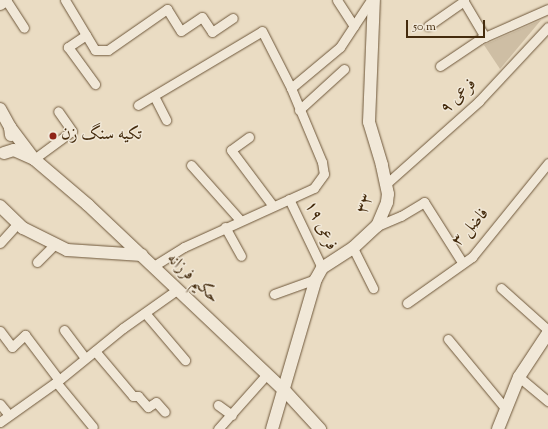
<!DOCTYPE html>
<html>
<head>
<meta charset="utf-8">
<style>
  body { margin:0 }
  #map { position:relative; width:548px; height:429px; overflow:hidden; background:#eadcc3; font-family:"Sorts Mill Goudy",Amiri,serif }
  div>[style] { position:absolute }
  .green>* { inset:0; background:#cebea4 }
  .roads { filter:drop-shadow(0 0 1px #6e573a) drop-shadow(0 0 1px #6e573a) }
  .street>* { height:9px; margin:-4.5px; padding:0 4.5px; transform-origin:4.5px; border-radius:4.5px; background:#f1e8d8 }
  .secondary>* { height:12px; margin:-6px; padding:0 6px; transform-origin:6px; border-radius:6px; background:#f1e8d8 }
  .dots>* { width:11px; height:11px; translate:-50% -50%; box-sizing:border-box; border:2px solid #f1e8d8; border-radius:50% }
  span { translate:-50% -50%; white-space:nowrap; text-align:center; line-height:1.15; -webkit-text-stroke:3px #f1e8d8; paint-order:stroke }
  .street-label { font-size:17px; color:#442b0d }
  .poi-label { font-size:17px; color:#442b0d }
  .left { translate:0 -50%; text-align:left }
  .scale { position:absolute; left:406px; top:20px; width:79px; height:18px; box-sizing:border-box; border:2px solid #442b0d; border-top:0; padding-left:5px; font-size:12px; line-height:14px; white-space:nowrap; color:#442b0d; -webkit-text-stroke:3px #f1e8d8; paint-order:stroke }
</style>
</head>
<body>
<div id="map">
  <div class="green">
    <i style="clip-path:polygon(541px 20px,500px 69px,484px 45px)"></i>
  </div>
  <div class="roads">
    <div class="street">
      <i style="left:6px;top:0;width:33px;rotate:57deg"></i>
      <i style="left:65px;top:0;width:58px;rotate:59deg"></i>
      <i style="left:95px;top:50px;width:13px"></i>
      <i style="left:108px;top:50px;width:72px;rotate:-34.8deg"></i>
      <i style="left:167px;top:9px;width:26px;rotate:58deg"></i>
      <i style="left:181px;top:31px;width:25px;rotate:-34deg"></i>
      <i style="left:202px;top:17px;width:18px;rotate:56deg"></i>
      <i style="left:212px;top:32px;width:25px;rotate:-34deg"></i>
      <i style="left:337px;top:0;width:31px;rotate:57deg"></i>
      <i style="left:463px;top:0;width:43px;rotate:59.3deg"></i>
      <i style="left:428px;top:26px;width:44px;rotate:-34.8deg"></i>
      <i style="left:86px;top:35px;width:22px;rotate:146deg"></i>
      <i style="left:68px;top:47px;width:46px;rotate:53.9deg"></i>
      <i style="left:440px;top:66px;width:48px;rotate:-34deg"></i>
      <i style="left:480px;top:39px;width:74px;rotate:-23.8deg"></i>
      <i style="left:291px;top:88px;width:64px;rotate:-39.9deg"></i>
      <i style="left:340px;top:47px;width:56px;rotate:-56.6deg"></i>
      <i style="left:154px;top:96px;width:27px;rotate:63deg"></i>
      <i style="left:138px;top:105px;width:144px;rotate:-30.8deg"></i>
      <i style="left:262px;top:31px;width:64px;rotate:63deg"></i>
      <i style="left:291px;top:88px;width:80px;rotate:67.3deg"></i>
      <i style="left:322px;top:162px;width:12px;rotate:81deg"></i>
      <i style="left:324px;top:174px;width:17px;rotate:126deg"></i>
      <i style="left:314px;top:188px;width:143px;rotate:155.6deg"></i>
      <i style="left:184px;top:247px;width:36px;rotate:148deg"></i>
      <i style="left:299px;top:110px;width:61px;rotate:-42.3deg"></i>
      <i style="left:249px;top:137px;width:22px;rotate:144deg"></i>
      <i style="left:231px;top:150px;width:70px;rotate:53.1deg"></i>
      <i style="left:34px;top:159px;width:47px;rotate:-36.4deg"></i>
      <i style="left:72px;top:131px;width:24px;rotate:-125deg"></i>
      <i style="left:191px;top:165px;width:74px;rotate:48.3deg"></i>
      <i style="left:386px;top:184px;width:125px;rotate:-41.7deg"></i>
      <i style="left:479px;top:101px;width:101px;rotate:-47deg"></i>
      <i style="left:289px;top:199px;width:76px;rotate:64.4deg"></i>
      <i style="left:377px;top:226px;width:26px;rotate:-23deg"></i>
      <i style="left:401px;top:216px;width:27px;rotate:-31deg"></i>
      <i style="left:424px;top:202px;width:71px;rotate:57.7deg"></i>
      <i style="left:225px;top:227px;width:33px;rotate:61deg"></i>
      <i style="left:0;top:243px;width:27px;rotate:-48deg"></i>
      <i style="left:353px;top:248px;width:45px;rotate:63.4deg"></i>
      <i style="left:37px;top:262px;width:25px;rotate:-45deg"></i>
      <i style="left:501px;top:288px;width:63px;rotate:41.8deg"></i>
      <i style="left:274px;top:294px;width:45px;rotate:-19.7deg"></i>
      <i style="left:407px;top:303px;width:80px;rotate:-35.3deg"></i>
      <i style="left:472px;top:257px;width:121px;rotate:-51deg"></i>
      <i style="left:145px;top:313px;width:62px;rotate:49.6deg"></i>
      <i style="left:64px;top:330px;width:35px;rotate:53deg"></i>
      <i style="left:0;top:331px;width:20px;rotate:53deg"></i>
      <i style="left:12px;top:347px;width:18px;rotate:-43deg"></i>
      <i style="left:25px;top:335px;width:56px;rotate:52.9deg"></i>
      <i style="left:448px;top:339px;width:91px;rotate:50.4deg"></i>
      <i style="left:95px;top:351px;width:59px;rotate:49.8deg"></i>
      <i style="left:133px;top:396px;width:5px"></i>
      <i style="left:138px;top:396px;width:15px;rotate:48deg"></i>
      <i style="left:148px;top:407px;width:9px;rotate:-32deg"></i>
      <i style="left:156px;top:402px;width:13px;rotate:48deg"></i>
      <i style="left:519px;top:377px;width:38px;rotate:40deg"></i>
      <i style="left:56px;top:382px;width:58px;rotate:50.6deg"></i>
      <i style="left:0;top:404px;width:13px;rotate:51deg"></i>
      <i style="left:218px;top:405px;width:17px;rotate:36deg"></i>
      <i style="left:0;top:422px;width:72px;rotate:-35.4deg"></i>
      <i style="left:59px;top:380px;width:82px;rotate:-39.1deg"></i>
      <i style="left:123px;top:328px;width:67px;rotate:-35.3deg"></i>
      <i style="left:218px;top:429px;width:74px;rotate:-48.3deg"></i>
    </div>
    <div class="secondary">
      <i style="left:0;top:4px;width:7px;rotate:-34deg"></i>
      <i style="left:0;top:109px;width:21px;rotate:61deg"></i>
      <i style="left:10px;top:127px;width:8px;rotate:83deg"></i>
      <i style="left:4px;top:153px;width:10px;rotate:-17deg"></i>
      <i style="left:14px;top:150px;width:22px;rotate:24deg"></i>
      <i style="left:34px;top:159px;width:40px;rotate:-127deg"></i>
      <i style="left:34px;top:159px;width:71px;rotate:40.4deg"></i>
      <i style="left:88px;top:205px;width:271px;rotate:43.4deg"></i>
      <i style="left:285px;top:391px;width:52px;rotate:47.4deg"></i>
      <i style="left:0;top:206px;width:32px;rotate:44deg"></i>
      <i style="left:23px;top:228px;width:49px;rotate:26.6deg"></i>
      <i style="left:67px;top:250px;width:75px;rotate:3.8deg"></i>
      <i style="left:272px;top:429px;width:156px;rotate:-73.7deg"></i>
      <i style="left:316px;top:279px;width:13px;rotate:-61deg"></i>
      <i style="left:322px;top:268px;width:37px;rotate:-33deg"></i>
      <i style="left:353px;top:248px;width:33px;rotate:-43deg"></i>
      <i style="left:377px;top:226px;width:26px;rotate:-67deg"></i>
      <i style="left:387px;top:202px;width:8px;rotate:-83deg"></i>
      <i style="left:388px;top:194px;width:30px;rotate:-102deg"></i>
      <i style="left:382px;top:165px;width:45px;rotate:-106.8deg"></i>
      <i style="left:369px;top:122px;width:122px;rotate:-87.7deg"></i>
      <i style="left:498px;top:429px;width:56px;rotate:-68deg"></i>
      <i style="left:519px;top:377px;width:53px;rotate:-56.6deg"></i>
    </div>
  </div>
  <div class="dots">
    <i style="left:53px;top:136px;background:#8f2418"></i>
  </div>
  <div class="street-label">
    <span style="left:459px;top:97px;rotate:-44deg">فرعی ۹</span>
    <span style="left:366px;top:204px;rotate:-69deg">۳۳</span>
    <span style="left:320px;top:226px;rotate:64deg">فرعی ۱۹</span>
    <span style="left:471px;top:228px;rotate:-47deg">فاضل ۳</span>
    <span style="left:192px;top:279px;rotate:43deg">حکیم فرزانه</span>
  </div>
  <div class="poi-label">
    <span class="left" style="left:61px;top:136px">تکیه سنگ زن</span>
  </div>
  <div class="scale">50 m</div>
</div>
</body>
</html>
